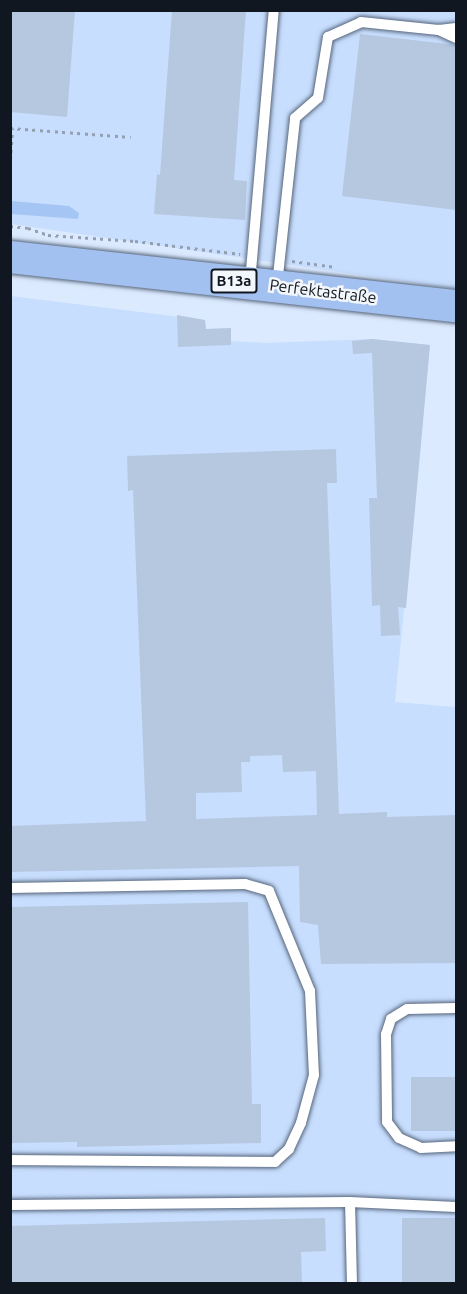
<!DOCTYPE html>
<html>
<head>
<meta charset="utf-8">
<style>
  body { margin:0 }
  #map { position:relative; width:467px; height:1294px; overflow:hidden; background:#dceaff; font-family:Ubuntu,sans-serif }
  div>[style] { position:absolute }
  .built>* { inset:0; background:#c8defe }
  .green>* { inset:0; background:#a5c5f4 }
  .building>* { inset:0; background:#b6c7e0; transform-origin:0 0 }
  .path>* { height:3px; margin-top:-1.5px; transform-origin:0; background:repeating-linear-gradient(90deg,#949fb0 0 3px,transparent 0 7.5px) }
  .roads { filter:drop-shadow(0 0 2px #56657b) drop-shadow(0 0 2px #56657b) }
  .service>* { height:10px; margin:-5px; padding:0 5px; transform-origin:5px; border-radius:5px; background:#fff }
  .primary>* { height:32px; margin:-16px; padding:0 16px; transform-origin:16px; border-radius:16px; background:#a2c1f0 }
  span { translate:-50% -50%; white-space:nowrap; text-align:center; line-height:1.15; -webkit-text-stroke:5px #f3f7fc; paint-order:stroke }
  .shield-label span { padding:2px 4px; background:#f3f7fc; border:2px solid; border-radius:4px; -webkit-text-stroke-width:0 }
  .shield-label { font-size:15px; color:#111720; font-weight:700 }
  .street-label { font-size:16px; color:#111720 }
  .frame { position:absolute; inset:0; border:12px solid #111720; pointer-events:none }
</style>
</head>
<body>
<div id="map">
  <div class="built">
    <i style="clip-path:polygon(11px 11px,456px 11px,456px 289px,11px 224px)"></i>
    <i style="clip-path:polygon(11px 296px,205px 320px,206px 329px,231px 328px,231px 341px,265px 343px,372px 339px,430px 345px,395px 702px,456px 707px,456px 1283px,11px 1284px)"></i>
  </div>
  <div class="green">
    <i style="clip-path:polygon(11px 201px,69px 206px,79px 213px,78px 219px,11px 214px)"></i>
  </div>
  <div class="building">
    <i style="clip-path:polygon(10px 10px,75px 10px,67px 117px,10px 112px)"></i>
    <i style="clip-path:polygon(172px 10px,246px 10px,234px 180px,247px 181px,245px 220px,154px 214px,157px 174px,160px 175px)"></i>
    <i style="clip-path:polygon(360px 34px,456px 45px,456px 210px,342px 196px)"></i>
    <i style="clip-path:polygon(177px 315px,205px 320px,206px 329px,231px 328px,231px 345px,178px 347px)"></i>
    <i style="clip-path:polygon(372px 339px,430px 345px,406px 608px,398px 607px,400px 635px,381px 636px,380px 605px,372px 606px,369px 498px,377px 498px,372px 353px,353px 354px,352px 341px)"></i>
    <i style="clip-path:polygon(evenodd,336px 449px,337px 483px,327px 483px,339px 814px,387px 812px,387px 817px,456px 815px,456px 963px,321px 964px,318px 925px,300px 922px,299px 866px,10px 872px,10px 826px,146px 821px,133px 490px,128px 491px,127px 456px,336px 449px,282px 755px,283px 772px,316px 771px,317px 815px,196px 819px,196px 793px,242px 792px,241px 762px,250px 762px,250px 756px,282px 755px)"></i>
    <i style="clip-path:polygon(248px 902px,252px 1104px,261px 1104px,261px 1143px,77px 1147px,77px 1142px,10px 1143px,10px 907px)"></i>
    <i style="left:456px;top:1077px;width:54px;height:45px;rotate:90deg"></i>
    <i style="clip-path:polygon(325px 1218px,326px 1251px,301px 1252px,302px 1284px,10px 1284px,10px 1226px)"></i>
    <i style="left:456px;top:1218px;width:66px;height:54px;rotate:90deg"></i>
  </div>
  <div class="path">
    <i style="left:10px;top:128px;width:121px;rotate:4.3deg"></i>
    <i style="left:10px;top:167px;width:39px;rotate:-86deg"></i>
    <i style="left:10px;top:226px;width:18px;rotate:6deg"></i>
    <i style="left:28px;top:228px;width:21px;rotate:19deg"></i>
    <i style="left:48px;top:235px;width:87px;rotate:3.9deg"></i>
    <i style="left:135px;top:241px;width:106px;rotate:7.1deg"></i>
    <i style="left:292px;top:261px;width:44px;rotate:7.8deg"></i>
  </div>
  <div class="roads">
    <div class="service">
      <i style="left:439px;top:30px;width:19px;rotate:25deg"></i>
      <i style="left:250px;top:282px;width:273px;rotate:-85deg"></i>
      <i style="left:277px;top:285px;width:168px;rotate:-83.8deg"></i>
      <i style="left:295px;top:118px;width:30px;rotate:-41deg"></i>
      <i style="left:318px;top:98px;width:62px;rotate:-80.7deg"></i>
      <i style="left:328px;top:37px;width:36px;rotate:-24deg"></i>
      <i style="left:361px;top:22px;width:78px;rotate:5.9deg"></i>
      <i style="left:439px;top:30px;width:17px;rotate:-7deg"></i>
      <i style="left:10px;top:888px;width:235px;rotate:-1deg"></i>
      <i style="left:245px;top:884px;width:25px;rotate:16deg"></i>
      <i style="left:269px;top:891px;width:108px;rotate:67.7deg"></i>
      <i style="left:310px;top:991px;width:84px;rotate:87.3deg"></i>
      <i style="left:314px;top:1075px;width:50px;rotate:105.2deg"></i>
      <i style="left:301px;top:1123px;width:29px;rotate:115deg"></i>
      <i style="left:289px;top:1149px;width:19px;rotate:137deg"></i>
      <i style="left:275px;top:1162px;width:265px;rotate:-179.6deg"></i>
      <i style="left:456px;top:1008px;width:49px;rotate:178.8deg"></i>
      <i style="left:407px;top:1009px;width:19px;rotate:148deg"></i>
      <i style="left:391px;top:1019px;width:16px;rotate:108deg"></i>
      <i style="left:386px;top:1034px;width:88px;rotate:89.3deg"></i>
      <i style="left:387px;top:1122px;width:20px;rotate:53deg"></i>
      <i style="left:399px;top:1138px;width:24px;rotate:24deg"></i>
      <i style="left:421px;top:1148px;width:35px;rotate:-3deg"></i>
      <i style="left:350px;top:1202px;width:82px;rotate:88.6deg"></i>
      <i style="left:10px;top:1205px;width:340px;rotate:-0.5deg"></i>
      <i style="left:350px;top:1202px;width:106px;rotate:2.7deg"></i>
    </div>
    <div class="primary">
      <i style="left:10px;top:257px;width:449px;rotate:6.3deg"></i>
    </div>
  </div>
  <div class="shield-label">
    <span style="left:234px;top:281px">B13a</span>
  </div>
  <div class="street-label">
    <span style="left:323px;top:291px;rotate:7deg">Perfektastraße</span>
  </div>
  <div class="frame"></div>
</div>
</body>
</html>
